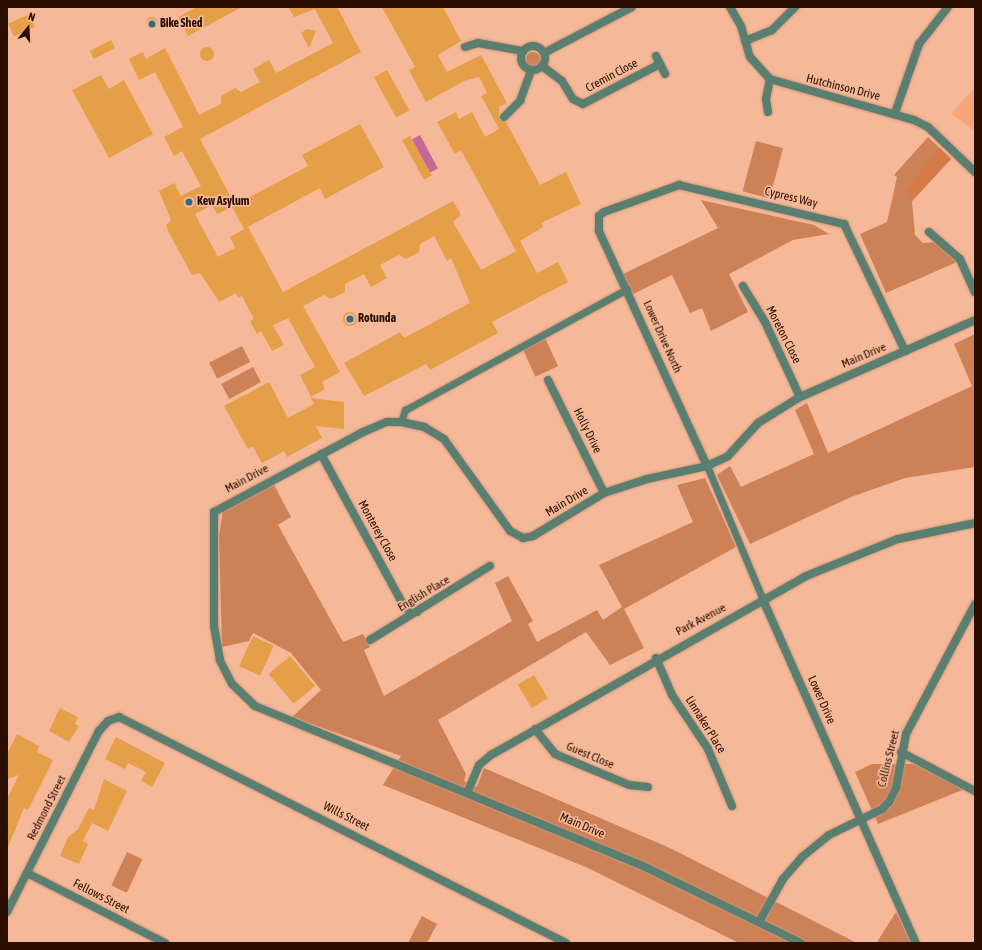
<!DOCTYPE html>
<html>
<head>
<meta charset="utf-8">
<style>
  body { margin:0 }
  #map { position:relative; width:982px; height:950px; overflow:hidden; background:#f5b898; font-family:"Asap Condensed",sans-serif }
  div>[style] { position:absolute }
  .built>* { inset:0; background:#f8a679 }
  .green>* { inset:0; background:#cd8157; transform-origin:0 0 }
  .round { border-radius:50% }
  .forest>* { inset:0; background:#d67b47 }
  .water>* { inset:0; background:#c56899; transform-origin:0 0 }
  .building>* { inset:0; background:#e59f48; transform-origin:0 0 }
  .roads { filter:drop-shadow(0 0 1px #cc967a) drop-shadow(0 0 1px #cc967a) }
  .pedestrian>* { height:7px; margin:-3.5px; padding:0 3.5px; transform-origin:3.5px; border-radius:3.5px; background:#5a7f71 }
  .minor>* { height:8px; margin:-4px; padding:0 4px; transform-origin:4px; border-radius:4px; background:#5a7f71 }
  .minor>.ring { margin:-4px; padding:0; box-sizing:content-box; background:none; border:8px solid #5a7f71; border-radius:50% }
  .dots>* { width:11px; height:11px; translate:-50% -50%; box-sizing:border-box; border:2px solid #f5b898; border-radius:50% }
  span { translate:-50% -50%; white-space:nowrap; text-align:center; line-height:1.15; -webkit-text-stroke:3.5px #f5b898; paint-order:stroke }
  .poi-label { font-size:12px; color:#2a0f01; font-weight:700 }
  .left { translate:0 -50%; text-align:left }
  .street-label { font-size:12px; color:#2a0f01 }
  .frame { position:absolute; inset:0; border:8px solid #2a0f01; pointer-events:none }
  .north { position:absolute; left:8px; top:8px; width:40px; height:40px; -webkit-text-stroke:3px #f5b898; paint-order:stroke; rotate:18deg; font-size:11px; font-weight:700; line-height:16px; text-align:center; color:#2a0f01 }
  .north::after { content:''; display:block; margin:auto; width:14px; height:18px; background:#2a0f01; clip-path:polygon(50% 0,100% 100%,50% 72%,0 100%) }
</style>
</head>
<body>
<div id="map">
  <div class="built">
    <i style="clip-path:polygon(975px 87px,975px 131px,951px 114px)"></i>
  </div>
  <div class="green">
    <i class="round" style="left:526px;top:52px;width:14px;height:14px"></i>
    <i style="clip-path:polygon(928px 137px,951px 159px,912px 201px,915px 235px,923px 243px,936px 242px,957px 262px,886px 293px,860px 234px,887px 222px,897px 177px,894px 175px)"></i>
    <i style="left:756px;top:141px;width:28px;height:52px;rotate:15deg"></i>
    <i style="clip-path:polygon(701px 200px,814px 225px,829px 234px,793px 240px,729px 274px,748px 312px,711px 331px,702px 308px,690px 313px,672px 275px,629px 296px,619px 276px,718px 228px)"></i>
    <i style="clip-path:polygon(975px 334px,975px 467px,905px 478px,851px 497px,750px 544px,717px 475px,730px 466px,741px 487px,814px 454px,795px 410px,807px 403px,828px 453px,972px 386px,954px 344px)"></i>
    <i style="left:545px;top:338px;width:31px;height:25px;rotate:65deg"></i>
    <i style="left:242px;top:346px;width:18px;height:37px;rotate:63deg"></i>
    <i style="left:253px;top:367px;width:17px;height:36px;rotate:62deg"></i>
    <i style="clip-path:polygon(705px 478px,736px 547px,624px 609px,644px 648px,610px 665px,586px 632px,438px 720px,466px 774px,464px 781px,477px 787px,484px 768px,672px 849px,857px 943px,739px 943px,588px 868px,383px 785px,401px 756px,292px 717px,321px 690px,291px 653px,253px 633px,249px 641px,222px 647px,219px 536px,223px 510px,273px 483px,291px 517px,278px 525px,343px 642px,363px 634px,370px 647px,364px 650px,384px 696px,512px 621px,495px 583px,508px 576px,533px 621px,528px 624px,537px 642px,597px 610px,603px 620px,622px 607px,599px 565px,693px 522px,677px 485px)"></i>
    <i style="clip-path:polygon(872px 764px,914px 764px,965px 789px,878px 824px,855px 772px)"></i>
    <i style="left:127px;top:852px;width:17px;height:37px;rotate:25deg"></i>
    <i style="clip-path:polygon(896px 912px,911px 943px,873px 943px,877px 942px)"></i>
    <i style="clip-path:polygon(422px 916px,437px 924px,427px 943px,408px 943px)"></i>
  </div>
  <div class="forest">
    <i style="clip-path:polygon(940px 148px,951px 159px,912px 201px,905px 191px)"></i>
  </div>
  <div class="water">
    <i style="left:420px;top:135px;width:38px;height:9px;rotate:62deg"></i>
  </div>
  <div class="building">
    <i style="clip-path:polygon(197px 7px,242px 7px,188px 36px,178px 17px)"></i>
    <i style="clip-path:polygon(288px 7px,337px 7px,361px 52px,200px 139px,235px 205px,308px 166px,302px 155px,360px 124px,384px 167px,325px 199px,320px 188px,244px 229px,232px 207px,217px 214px,212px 205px,195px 214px,218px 257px,235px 248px,230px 237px,248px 227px,283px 292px,453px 201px,461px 215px,453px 222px,481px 270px,516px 251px,461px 150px,455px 154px,437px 122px,456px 112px,459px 119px,472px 112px,485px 137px,499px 129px,481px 96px,487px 93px,479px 77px,464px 81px,426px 102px,409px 70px,415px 67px,382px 7px,443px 7px,461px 41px,438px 55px,447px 72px,481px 55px,507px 103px,499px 107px,499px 119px,506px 122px,540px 185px,566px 172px,581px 204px,541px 223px,543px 227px,520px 241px,537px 273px,558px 262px,568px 282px,492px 322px,498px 333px,430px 370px,426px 364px,364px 396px,344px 363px,400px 332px,404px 338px,470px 303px,451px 258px,447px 261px,434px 236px,420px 244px,419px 252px,406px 259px,399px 255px,380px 265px,387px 278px,371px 287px,364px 274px,345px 284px,345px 292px,331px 299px,324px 295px,303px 306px,340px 372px,322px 382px,325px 389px,311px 397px,300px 375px,315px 367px,288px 318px,273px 325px,284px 345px,272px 351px,261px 331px,257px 334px,250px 321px,254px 319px,242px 296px,238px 298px,236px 293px,219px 302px,200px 273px,192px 275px,169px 233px,166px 225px,171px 220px,159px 191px,174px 183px,181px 196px,201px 186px,182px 151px,174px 156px,164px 137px,183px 127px,155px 72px,139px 80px,129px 59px,143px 52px,146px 59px,165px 48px,199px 115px,221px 104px,221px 96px,235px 88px,241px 92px,260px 82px,253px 69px,269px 60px,276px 73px,333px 43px,315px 9px,294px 17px)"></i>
    <i style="left:29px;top:14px;width:14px;height:23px;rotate:65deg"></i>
    <i class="round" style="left:146px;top:17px;width:12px;height:12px"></i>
    <i style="clip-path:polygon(307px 29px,316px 31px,309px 48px,301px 33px)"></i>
    <i style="left:111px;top:40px;width:9px;height:24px;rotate:63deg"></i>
    <i class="round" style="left:200px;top:47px;width:14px;height:14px"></i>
    <i style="left:387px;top:70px;width:46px;height:15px;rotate:61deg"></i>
    <i style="clip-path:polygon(101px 75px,109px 89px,124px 80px,153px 134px,109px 158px,72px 90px)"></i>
    <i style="left:410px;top:136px;width:45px;height:9px;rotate:61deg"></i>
    <i class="round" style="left:343px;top:312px;width:14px;height:14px"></i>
    <i style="clip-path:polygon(269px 382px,288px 418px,314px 404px,311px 398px,344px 402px,344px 429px,316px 426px,322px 438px,287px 457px,284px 451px,262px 463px,253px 446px,248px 449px,224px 406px)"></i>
    <i style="left:253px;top:636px;width:23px;height:33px;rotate:25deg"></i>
    <i style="left:290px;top:656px;width:39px;height:28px;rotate:50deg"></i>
    <i style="left:534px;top:675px;width:27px;height:19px;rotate:59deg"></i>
    <i style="clip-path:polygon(60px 708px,78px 717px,75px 724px,79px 726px,69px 742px,49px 731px)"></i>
    <i style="clip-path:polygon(17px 734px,39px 746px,37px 752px,53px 760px,28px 810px,24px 808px,7px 849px,7px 799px,19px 775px,7px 779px,7px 754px)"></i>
    <i style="clip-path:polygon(116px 737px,165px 763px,152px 787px,141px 781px,146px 772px,128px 763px,125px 769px,105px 759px)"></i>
    <i style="clip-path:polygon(104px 779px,127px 791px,108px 831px,92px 823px,83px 841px,88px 844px,79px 864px,60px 856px,68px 837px,78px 829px,89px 808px,94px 810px)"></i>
  </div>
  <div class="roads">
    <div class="pedestrian">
      <i style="left:401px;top:422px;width:13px;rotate:-72deg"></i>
      <i style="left:405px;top:410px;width:253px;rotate:-28.6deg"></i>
      <i style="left:707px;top:466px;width:145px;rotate:67.3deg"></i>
    </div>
    <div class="minor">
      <i style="left:730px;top:7px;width:22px;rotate:60deg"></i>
      <i style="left:741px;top:26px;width:32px;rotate:74deg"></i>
      <i style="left:750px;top:57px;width:30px;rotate:48deg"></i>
      <i style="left:770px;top:79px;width:150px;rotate:15.9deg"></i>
      <i style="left:914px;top:120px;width:16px;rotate:27deg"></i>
      <i style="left:928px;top:127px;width:65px;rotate:43.8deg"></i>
      <i style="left:745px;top:41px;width:29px;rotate:-22deg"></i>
      <i style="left:772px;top:30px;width:33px;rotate:-45deg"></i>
      <i class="ring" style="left:521px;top:46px;width:16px;height:16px"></i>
      <i style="left:465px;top:47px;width:14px;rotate:-17deg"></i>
      <i style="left:478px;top:43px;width:46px;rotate:10.1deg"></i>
      <i style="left:544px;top:53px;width:99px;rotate:-27.6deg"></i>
      <i style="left:656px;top:56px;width:20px;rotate:63deg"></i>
      <i style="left:542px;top:66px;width:25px;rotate:37deg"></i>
      <i style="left:562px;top:81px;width:21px;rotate:59deg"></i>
      <i style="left:573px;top:99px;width:11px;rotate:27deg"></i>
      <i style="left:583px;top:104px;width:87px;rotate:-27.5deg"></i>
      <i style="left:768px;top:112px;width:13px;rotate:-99deg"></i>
      <i style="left:766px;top:99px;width:20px;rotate:-79deg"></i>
      <i style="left:895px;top:113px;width:73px;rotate:-70.8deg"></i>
      <i style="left:919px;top:44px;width:47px;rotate:-51.9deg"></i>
      <i style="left:504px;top:117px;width:23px;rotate:-45deg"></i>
      <i style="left:520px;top:101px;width:33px;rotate:-70deg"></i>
      <i style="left:929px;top:232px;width:41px;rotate:41.1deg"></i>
      <i style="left:960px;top:259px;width:36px;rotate:66deg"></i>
      <i style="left:743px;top:286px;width:42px;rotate:58.6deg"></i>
      <i style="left:765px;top:322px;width:83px;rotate:65deg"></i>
      <i style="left:548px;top:380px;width:126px;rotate:63.6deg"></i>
      <i style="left:321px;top:454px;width:175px;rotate:61.4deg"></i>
      <i style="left:405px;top:608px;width:13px;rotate:18deg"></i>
      <i style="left:707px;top:466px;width:259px;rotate:-114.7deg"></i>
      <i style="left:599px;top:231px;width:15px;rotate:-90deg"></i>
      <i style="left:599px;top:216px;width:6px;rotate:-39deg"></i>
      <i style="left:604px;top:212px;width:80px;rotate:-19.8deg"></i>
      <i style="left:679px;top:185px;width:170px;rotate:13.3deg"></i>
      <i style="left:844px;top:224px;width:141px;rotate:64.3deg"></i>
      <i style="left:763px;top:600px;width:376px;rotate:66deg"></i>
      <i style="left:370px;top:640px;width:141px;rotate:-31.7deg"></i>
      <i style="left:656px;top:658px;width:40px;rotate:66.6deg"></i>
      <i style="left:672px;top:695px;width:65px;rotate:56.3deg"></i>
      <i style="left:708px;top:749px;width:62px;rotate:67.2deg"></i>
      <i style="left:535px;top:729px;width:32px;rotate:51deg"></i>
      <i style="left:555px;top:754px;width:80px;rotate:22.7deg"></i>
      <i style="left:629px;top:785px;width:19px;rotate:6deg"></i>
      <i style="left:901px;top:752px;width:84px;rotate:27.8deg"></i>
      <i style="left:468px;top:791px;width:28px;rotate:-67deg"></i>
      <i style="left:479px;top:765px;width:16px;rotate:-40deg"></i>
      <i style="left:491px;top:755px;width:362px;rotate:-29.6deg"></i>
      <i style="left:806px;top:576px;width:99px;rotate:-21.9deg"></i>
      <i style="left:898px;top:539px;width:79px;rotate:-11.7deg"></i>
      <i style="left:27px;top:873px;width:155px;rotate:26.9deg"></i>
      <i style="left:7px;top:912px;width:203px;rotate:-63.1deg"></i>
      <i style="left:99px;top:731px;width:13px;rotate:-48deg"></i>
      <i style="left:108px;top:721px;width:12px;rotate:-20deg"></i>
      <i style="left:119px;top:717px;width:501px;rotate:26.82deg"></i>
      <i style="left:759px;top:922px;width:49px;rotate:-60.8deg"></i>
      <i style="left:783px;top:879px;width:29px;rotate:-49deg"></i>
      <i style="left:802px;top:857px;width:35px;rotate:-39deg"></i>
      <i style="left:829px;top:835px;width:59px;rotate:-26.1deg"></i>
      <i style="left:882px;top:809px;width:10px;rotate:-45deg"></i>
      <i style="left:889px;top:802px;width:16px;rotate:-63deg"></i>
      <i style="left:896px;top:788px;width:55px;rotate:-79.5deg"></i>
      <i style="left:906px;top:734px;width:147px;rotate:-62deg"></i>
      <i style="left:801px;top:943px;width:176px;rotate:-154deg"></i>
      <i style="left:643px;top:866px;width:420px;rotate:-157.6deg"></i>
      <i style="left:255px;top:706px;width:32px;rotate:-136deg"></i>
      <i style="left:232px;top:684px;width:27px;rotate:-117deg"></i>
      <i style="left:220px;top:660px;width:35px;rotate:-100deg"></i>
      <i style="left:214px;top:626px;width:114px;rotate:-90deg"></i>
      <i style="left:214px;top:512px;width:169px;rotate:-28.2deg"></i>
      <i style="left:363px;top:432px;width:26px;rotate:-23deg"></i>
      <i style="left:387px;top:422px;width:14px"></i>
      <i style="left:401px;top:422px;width:24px;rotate:12deg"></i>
      <i style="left:424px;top:427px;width:23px;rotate:31deg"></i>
      <i style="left:444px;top:439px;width:113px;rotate:54.3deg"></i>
      <i style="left:510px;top:531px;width:15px;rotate:28deg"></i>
      <i style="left:523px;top:538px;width:10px;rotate:-11deg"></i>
      <i style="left:533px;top:536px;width:83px;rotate:-31.2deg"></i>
      <i style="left:604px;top:493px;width:45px;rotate:-18deg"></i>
      <i style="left:647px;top:479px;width:61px;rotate:-12.2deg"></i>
      <i style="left:707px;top:466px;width:23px;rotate:-25deg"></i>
      <i style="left:728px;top:456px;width:45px;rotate:-47.7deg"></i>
      <i style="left:758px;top:423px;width:49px;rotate:-31.8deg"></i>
      <i style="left:800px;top:397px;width:191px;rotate:-23.7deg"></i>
    </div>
  </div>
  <div class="dots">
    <i style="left:152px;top:24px;background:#316b84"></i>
    <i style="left:189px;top:202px;background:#316b84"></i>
    <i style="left:350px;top:319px;background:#316b84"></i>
  </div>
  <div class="poi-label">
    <span class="left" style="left:160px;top:24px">Bike Shed</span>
    <span class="left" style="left:197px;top:202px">Kew Asylum</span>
    <span class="left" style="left:358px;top:319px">Rotunda</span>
  </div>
  <div class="street-label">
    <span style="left:612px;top:76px;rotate:-28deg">Cremin Close</span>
    <span style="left:843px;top:88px;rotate:14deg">Hutchinson Drive</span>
    <span style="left:791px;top:198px;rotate:14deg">Cypress Way</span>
    <span style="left:783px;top:335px;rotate:63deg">Moreton Close</span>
    <span style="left:662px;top:337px;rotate:66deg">Lower Drive North</span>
    <span style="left:864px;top:356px;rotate:-23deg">Main Drive</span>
    <span style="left:587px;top:431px;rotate:64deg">Holly Drive</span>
    <span style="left:247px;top:479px;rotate:-28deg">Main Drive</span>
    <span style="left:567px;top:502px;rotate:-31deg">Main Drive</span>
    <span style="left:377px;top:531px;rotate:61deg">Monterey Close</span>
    <span style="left:424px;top:594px;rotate:-31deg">English Place</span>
    <span style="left:701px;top:620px;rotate:-28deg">Park Avenue</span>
    <span style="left:821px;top:700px;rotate:66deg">Lower Drive</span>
    <span style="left:705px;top:725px;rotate:58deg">Linnaker Place</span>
    <span style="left:590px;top:756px;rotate:23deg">Guest Close</span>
    <span style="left:889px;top:759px;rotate:-76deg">Collins Street</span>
    <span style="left:47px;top:808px;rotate:-63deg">Redmond Street</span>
    <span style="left:346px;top:817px;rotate:27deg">Wills Street</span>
    <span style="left:582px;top:826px;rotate:23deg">Main Drive</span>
    <span style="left:101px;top:897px;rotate:27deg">Fellows Street</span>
  </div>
  <div class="frame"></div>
  <div class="north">N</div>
</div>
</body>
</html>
